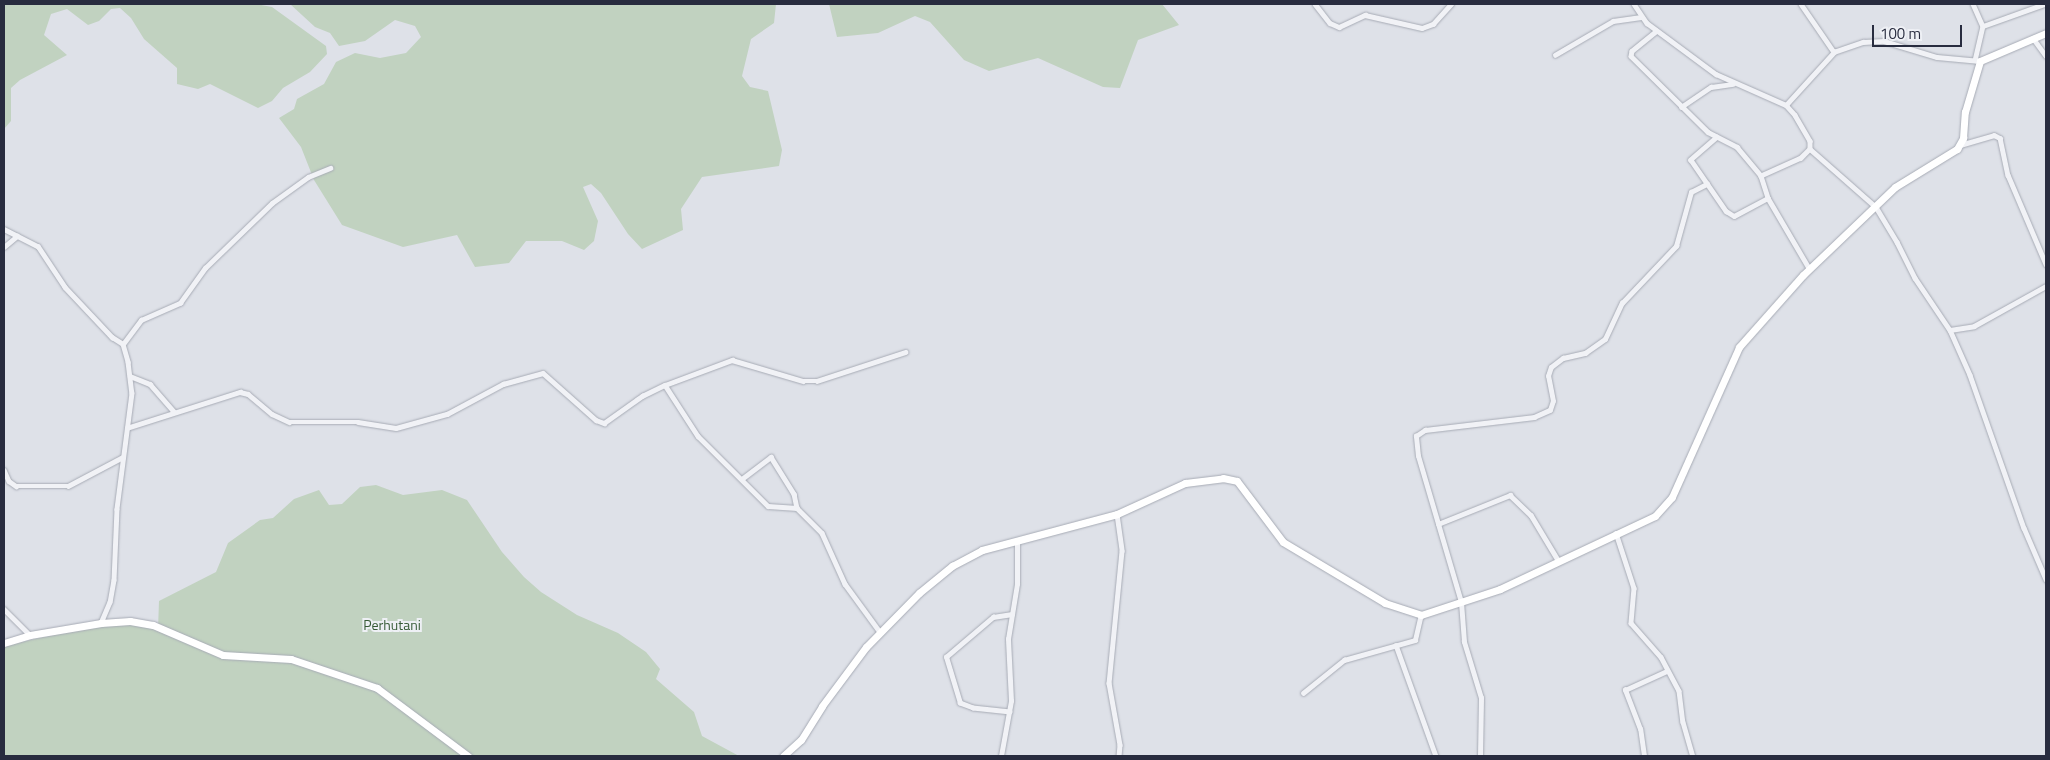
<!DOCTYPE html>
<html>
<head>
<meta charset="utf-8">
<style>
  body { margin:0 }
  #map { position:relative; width:2050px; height:760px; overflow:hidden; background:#dee1e8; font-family:"Titillium Web",sans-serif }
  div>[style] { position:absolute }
  .green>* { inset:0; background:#c1d2c0 }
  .roads { filter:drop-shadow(0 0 1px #a7abb5) drop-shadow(0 0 1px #a7abb5) }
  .street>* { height:4.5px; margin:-2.25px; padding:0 2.25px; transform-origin:2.25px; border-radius:2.25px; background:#f1f2f6 }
  .secondary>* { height:7px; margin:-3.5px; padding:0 3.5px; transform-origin:3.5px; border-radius:3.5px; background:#fff }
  span { translate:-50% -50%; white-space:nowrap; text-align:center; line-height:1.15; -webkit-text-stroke:4px #eef0f5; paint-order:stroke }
  .park-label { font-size:14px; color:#365a35 }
  .frame { position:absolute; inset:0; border:5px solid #282c3f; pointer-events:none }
  .scale { position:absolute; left:1872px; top:25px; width:90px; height:22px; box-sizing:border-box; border:2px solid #282c3f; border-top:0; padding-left:6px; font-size:15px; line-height:18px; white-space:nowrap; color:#282c3f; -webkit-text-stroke:4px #eef0f5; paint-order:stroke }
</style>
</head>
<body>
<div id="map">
  <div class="green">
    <i style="clip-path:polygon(4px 4px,256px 4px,272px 7px,326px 46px,327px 54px,310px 72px,283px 88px,272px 101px,258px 108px,210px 84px,198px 89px,177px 84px,177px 68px,144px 39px,131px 18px,120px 8px,111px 9px,99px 21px,88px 25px,67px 9px,51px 14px,44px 35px,67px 55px,20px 80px,11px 88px,11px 121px,4px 129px)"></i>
    <i style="clip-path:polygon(290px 4px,776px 4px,774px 23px,751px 39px,742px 76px,750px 87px,768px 91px,782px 150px,779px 166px,702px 177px,681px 209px,683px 230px,642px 249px,628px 234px,601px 193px,591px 184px,583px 187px,598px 221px,594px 241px,584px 250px,562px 241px,526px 241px,509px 263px,475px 267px,457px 235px,403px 247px,342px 225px,314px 180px,301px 147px,279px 118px,294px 109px,297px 99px,324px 84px,336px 62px,355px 53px,380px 58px,406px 53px,421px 37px,415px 26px,395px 20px,365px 41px,339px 46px,330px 33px,315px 27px)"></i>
    <i style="clip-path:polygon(829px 4px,1162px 4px,1179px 25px,1138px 40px,1120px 88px,1103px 87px,1038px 58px,989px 71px,964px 60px,930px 22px,915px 16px,878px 33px,837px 37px)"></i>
    <i style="clip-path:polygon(376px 485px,403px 495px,442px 490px,467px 500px,502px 552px,524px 577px,541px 592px,577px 615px,618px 633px,646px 652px,660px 669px,656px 679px,694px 712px,702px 736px,739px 756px,4px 756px,4px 646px,70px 631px,129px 623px,158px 629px,159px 601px,216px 572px,228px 543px,260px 520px,273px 518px,294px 499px,319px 490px,329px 505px,342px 504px,360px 487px)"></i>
  </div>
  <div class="roads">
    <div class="street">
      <i style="left:1315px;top:4px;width:24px;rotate:52deg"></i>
      <i style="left:1330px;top:23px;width:10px;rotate:24deg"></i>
      <i style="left:1339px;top:27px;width:29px;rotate:-25deg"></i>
      <i style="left:1365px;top:15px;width:58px;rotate:12.8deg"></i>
      <i style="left:1422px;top:28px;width:12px;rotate:-20deg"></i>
      <i style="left:1433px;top:24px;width:27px;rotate:-48deg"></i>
      <i style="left:1634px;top:4px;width:23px;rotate:56deg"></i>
      <i style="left:1647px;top:23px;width:86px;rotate:36.5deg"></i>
      <i style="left:1716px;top:74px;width:77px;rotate:23.9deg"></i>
      <i style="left:1786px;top:105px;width:13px;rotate:48deg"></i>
      <i style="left:1795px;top:115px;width:30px;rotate:60deg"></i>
      <i style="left:1810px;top:141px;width:8px;rotate:90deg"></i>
      <i style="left:1810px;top:149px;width:13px;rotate:135deg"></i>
      <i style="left:1801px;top:158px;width:44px;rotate:155.8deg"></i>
      <i style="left:1761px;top:176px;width:23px;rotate:72deg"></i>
      <i style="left:1768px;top:198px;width:81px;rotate:59.6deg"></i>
      <i style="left:1801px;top:4px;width:58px;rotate:55.5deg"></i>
      <i style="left:1973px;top:4px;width:24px;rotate:66deg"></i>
      <i style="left:1983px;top:26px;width:35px;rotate:103deg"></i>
      <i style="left:1983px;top:26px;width:65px;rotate:-19.8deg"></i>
      <i style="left:1657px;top:31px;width:32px;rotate:141deg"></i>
      <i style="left:1632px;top:51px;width:5px;rotate:101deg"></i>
      <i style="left:1631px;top:56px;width:108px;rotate:44.6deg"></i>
      <i style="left:1708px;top:132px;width:33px;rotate:27deg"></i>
      <i style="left:1737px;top:147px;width:38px;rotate:50deg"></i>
      <i style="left:2033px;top:38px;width:22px;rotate:54deg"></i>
      <i style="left:1555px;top:55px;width:67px;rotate:-30.4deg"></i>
      <i style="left:1613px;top:21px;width:28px;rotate:-8deg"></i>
      <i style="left:1786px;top:105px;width:72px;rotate:-47.8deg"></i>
      <i style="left:1834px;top:52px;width:31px;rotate:-19deg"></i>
      <i style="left:1863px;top:42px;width:21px;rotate:-3deg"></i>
      <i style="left:1884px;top:41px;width:55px;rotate:16.8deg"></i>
      <i style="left:1937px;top:57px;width:43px;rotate:5.3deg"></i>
      <i style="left:1681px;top:107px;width:36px;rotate:-34deg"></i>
      <i style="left:1711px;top:87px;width:22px;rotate:-8deg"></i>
      <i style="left:1717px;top:137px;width:35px;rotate:139deg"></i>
      <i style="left:1691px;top:160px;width:62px;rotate:55.5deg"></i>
      <i style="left:1726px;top:211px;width:9px;rotate:32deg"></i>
      <i style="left:1734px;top:216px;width:38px;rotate:-28deg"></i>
      <i style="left:1960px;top:145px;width:35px;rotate:-16deg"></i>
      <i style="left:1994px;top:135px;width:7px;rotate:27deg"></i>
      <i style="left:2000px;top:138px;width:38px;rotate:78deg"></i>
      <i style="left:2008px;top:175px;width:97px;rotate:66.9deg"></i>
      <i style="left:1810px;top:149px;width:88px;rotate:41.3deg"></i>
      <i style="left:1876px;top:207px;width:41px;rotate:59deg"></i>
      <i style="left:1897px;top:242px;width:40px;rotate:63.4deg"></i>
      <i style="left:1915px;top:278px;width:63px;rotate:56.1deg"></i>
      <i style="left:1950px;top:330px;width:49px;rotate:66deg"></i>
      <i style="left:1970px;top:375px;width:162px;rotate:70.6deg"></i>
      <i style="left:2024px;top:528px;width:56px;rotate:66.7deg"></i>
      <i style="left:4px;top:229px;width:38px;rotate:27deg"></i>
      <i style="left:38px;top:246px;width:49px;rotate:56.6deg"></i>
      <i style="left:65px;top:287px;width:69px;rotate:46.8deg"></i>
      <i style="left:112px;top:337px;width:13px;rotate:32deg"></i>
      <i style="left:123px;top:344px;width:19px;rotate:74deg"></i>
      <i style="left:128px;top:362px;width:31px;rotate:83deg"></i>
      <i style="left:132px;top:393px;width:117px;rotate:97.4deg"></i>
      <i style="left:117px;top:509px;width:71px;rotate:92.4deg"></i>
      <i style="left:114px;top:580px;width:22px;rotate:100deg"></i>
      <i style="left:110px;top:602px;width:23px;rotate:113deg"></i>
      <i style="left:4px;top:247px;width:17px;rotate:-40deg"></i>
      <i style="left:1950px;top:330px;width:24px;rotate:-9deg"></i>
      <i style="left:1974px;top:326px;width:82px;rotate:-29.1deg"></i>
      <i style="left:123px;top:344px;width:30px;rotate:-53deg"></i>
      <i style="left:141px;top:320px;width:43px;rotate:-23.6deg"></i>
      <i style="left:180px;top:303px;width:43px;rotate:-54.5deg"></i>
      <i style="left:205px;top:268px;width:93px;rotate:-44.1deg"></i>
      <i style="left:272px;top:203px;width:44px;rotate:-35.8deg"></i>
      <i style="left:308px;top:177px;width:24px;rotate:-22deg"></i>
      <i style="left:130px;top:376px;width:22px;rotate:22deg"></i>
      <i style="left:150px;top:384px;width:37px;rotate:49deg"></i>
      <i style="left:665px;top:385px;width:72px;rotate:-20.5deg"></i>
      <i style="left:732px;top:360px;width:74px;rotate:16.5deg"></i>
      <i style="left:803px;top:381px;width:14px"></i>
      <i style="left:817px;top:381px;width:93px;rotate:-18.2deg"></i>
      <i style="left:127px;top:428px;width:119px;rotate:-17.7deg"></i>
      <i style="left:240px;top:392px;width:8px;rotate:14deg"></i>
      <i style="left:248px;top:394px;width:31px;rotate:40deg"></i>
      <i style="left:272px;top:414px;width:19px;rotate:25deg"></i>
      <i style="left:289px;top:422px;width:69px"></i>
      <i style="left:358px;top:422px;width:38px;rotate:9deg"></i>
      <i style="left:396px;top:428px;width:53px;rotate:-15.4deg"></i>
      <i style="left:447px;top:414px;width:64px;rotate:-28.2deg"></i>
      <i style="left:503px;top:384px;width:41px;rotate:-15.4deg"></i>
      <i style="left:543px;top:373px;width:71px;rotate:41.6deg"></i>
      <i style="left:596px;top:420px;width:9px;rotate:21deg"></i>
      <i style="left:604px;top:423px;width:47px;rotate:-35.4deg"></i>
      <i style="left:642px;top:396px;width:25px;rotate:-26deg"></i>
      <i style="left:665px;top:385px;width:61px;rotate:57.1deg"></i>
      <i style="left:698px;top:436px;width:99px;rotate:45deg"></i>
      <i style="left:768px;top:506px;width:29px;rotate:4deg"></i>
      <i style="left:797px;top:508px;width:35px;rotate:45deg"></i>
      <i style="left:822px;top:533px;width:56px;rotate:65.7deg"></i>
      <i style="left:845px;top:584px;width:59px;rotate:53.9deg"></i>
      <i style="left:4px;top:470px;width:12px;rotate:66deg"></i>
      <i style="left:9px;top:481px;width:9px;rotate:36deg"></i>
      <i style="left:16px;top:486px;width:52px"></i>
      <i style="left:68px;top:486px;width:62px;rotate:-27.8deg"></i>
      <i style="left:743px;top:478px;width:35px;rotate:-37deg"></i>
      <i style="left:771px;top:457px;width:44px;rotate:58.1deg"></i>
      <i style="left:794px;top:494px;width:14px;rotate:78deg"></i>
      <i style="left:1117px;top:514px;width:37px;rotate:82deg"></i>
      <i style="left:1122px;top:551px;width:133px;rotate:95.6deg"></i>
      <i style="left:1109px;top:683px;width:63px;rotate:79.9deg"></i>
      <i style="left:1120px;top:745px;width:11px;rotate:95deg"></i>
      <i style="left:1438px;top:524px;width:78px;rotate:-21.9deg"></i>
      <i style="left:1510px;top:495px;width:29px;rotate:44deg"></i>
      <i style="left:1531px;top:515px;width:52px;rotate:59deg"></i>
      <i style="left:1616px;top:533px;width:58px;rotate:71.9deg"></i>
      <i style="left:1634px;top:588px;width:35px;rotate:95deg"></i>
      <i style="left:1631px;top:623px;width:45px;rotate:48.6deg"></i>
      <i style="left:1661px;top:657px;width:38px;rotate:62deg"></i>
      <i style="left:1679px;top:691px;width:31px;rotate:83deg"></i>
      <i style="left:1683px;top:722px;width:35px;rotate:74deg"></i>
      <i style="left:4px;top:609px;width:37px;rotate:45deg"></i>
      <i style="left:1396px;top:645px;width:118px;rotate:70.2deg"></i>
      <i style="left:1303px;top:693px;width:53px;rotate:-38.8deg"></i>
      <i style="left:1344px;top:660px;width:74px;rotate:-15.7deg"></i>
      <i style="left:1415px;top:640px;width:26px;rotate:-77deg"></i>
      <i style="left:1010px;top:712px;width:37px;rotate:-174deg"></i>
      <i style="left:973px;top:708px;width:14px;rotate:-159deg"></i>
      <i style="left:960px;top:703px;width:48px;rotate:-106.9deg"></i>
      <i style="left:946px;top:657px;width:62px;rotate:-40.4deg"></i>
      <i style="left:993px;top:617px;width:19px;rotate:-9deg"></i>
      <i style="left:1001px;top:756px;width:56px;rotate:-79.7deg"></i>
      <i style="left:1011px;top:701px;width:62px;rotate:-92.8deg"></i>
      <i style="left:1008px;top:639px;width:56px;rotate:-80.7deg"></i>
      <i style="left:1017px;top:584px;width:42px;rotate:-90deg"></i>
      <i style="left:1480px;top:756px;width:58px;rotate:-89deg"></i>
      <i style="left:1481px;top:698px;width:59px;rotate:-106.9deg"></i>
      <i style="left:1464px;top:642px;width:40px;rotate:-94.3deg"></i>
      <i style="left:1461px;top:602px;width:152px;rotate:-106.4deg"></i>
      <i style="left:1418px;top:456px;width:20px;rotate:-96deg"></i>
      <i style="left:1416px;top:436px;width:11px;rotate:-34deg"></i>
      <i style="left:1425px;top:430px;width:110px;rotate:-6.8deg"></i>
      <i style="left:1534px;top:417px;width:17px;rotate:-24deg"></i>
      <i style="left:1550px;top:410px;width:9px;rotate:-72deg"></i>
      <i style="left:1553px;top:401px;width:25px;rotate:-101deg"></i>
      <i style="left:1548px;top:376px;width:9px;rotate:-72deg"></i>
      <i style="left:1551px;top:367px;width:15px;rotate:-37deg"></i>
      <i style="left:1563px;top:358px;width:23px;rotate:-13deg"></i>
      <i style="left:1585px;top:353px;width:24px;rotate:-35deg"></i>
      <i style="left:1605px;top:339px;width:40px;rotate:-65deg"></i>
      <i style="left:1622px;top:303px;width:79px;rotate:-46.5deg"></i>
      <i style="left:1676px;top:246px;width:56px;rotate:-74.5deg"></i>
      <i style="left:1691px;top:192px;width:18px;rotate:-27deg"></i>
      <i style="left:1644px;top:756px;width:27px;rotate:-98deg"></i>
      <i style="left:1640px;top:729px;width:42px;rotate:-111deg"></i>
      <i style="left:1625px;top:690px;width:46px;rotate:-24.3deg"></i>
    </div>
    <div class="secondary">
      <i style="left:4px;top:643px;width:27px;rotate:-17deg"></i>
      <i style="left:30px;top:635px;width:72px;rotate:-9.6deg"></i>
      <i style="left:101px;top:623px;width:29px;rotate:-4deg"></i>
      <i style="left:130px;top:621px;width:23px;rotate:10deg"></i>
      <i style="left:153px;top:625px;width:76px;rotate:23.2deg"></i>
      <i style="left:223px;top:655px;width:68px;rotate:3.4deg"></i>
      <i style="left:291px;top:659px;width:91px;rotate:18.6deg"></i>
      <i style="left:377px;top:688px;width:114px;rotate:36.8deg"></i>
      <i style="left:783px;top:756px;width:24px;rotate:-42deg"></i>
      <i style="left:801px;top:740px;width:40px;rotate:-58deg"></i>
      <i style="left:822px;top:706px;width:74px;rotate:-53.3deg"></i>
      <i style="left:866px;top:647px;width:76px;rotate:-45.5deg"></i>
      <i style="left:919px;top:593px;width:43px;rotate:-39.3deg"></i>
      <i style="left:952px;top:566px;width:34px;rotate:-28deg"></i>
      <i style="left:982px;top:550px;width:140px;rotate:-14.9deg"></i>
      <i style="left:1117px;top:514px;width:75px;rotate:-24.5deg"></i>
      <i style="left:1185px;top:483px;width:38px;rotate:-7deg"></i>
      <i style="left:1223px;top:478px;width:14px;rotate:12deg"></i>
      <i style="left:1237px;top:481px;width:76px;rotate:53deg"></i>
      <i style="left:1283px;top:542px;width:119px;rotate:30.9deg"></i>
      <i style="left:1385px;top:603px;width:38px;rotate:18deg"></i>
      <i style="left:1421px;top:615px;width:83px;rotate:-18.2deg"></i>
      <i style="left:1500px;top:589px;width:171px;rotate:-25.2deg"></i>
      <i style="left:1655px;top:516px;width:25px;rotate:-48deg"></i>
      <i style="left:1672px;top:497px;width:164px;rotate:-65.9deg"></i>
      <i style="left:1739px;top:347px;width:96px;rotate:-48.4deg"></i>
      <i style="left:1803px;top:275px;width:127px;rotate:-43.7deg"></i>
      <i style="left:1895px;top:187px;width:73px;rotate:-31.5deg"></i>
      <i style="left:1957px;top:149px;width:13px;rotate:-61deg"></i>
      <i style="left:1963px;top:138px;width:26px;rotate:-86deg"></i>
      <i style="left:1965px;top:112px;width:53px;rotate:-73.6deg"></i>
      <i style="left:1980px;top:61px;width:72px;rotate:-23deg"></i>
    </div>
  </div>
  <div class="park-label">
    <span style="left:392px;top:625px">Perhutani</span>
  </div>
  <div class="frame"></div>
  <div class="scale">100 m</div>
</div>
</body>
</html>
